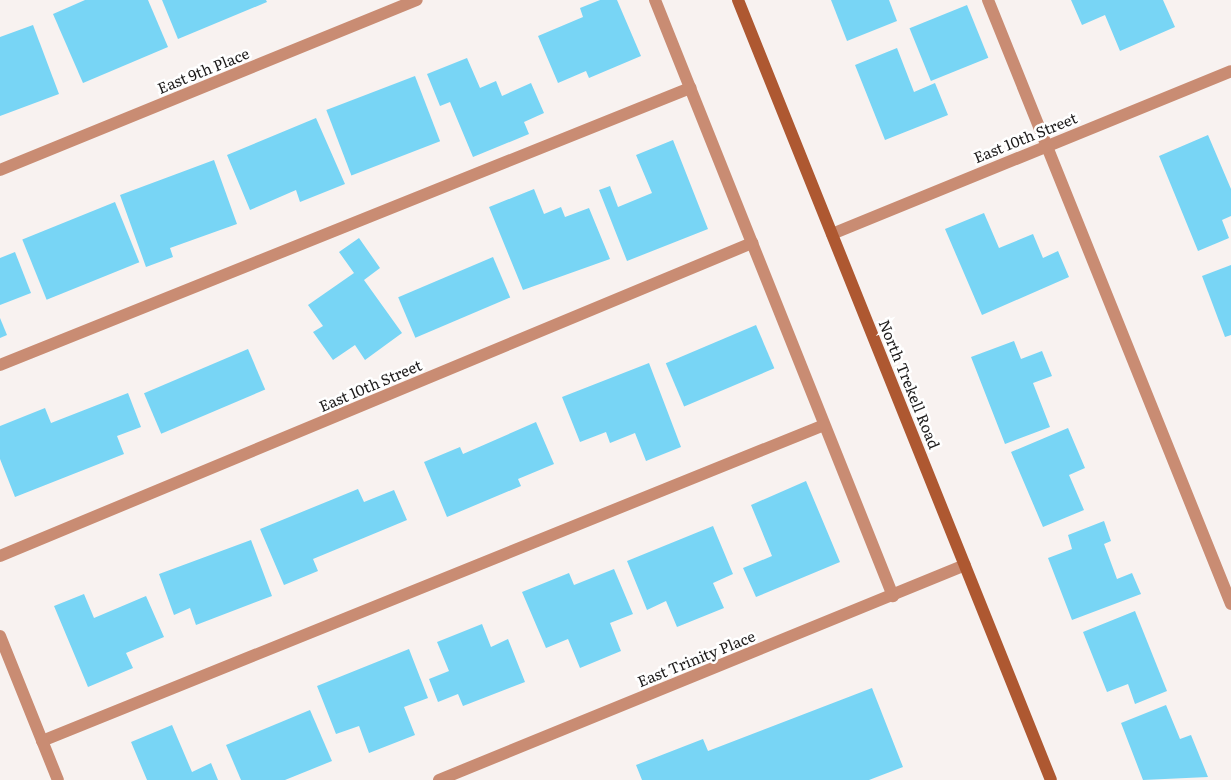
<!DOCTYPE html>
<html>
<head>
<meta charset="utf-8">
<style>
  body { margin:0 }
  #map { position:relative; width:1231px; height:780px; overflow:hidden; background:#f8f2f0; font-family:Literata,serif }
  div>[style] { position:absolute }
  .building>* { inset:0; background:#78d5f5; transform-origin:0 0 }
  .lane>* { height:12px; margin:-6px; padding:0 6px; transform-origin:6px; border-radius:6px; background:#c98c73 }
  .street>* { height:12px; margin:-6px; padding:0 6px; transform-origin:6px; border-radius:6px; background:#c98c73 }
  .secondary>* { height:12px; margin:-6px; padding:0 6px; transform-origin:6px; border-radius:6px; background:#ae5831 }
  span { translate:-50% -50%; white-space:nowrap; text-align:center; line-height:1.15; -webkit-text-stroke:5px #fff; paint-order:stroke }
  .street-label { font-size:15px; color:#1e1c1c }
</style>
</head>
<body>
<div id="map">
  <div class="building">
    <i style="clip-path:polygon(85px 0,148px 0,168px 47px,83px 83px,53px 14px)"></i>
    <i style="clip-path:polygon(162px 0,266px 0,267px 2px,178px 39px)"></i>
    <i style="clip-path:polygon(600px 0,617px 0,641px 56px,589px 78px,586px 71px,558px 83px,538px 36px,583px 17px,580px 8px)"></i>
    <i style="clip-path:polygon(831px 0,889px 0,897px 21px,847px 41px)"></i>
    <i style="clip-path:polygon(1071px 0,1163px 0,1175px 27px,1120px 51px,1105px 15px,1082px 25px)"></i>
    <i style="left:967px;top:5px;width:57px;height:62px;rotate:68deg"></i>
    <i style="clip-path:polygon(33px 25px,59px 94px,0 116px,0 37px)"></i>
    <i style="clip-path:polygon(897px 48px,914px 92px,935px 83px,948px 115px,885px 140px,855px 65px)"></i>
    <i style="clip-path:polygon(467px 58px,480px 88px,496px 81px,502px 96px,531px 83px,544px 113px,524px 122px,529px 134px,473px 157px,450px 102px,440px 106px,427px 74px)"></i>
    <i style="left:415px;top:76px;width:70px;height:95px;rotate:69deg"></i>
    <i style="clip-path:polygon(316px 118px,345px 184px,300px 202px,296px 190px,250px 210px,227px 155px)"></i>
    <i style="clip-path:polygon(1208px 135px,1231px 189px,1231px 216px,1222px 220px,1229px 238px,1198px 251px,1159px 156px)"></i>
    <i style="clip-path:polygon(673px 140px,708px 229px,627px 261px,599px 190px,610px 186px,618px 207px,652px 193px,636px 155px)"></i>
    <i style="clip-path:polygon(214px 160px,237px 224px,170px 248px,173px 257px,146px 267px,120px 195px)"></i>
    <i style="clip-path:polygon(534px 189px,544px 214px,561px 207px,565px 217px,589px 208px,610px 259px,523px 290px,489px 207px)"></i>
    <i style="left:115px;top:202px;width:65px;height:100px;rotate:68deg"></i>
    <i style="clip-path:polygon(984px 213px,999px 248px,1033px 234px,1043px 258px,1058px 251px,1069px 277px,982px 315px,945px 229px)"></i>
    <i style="clip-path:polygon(359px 238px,380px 268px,364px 280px,402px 333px,365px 360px,355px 345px,333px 360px,313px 332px,323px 326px,308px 305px,354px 273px,339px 252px)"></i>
    <i style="clip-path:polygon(15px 252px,31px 293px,0 305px,0 258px)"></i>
    <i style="left:493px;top:257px;width:44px;height:103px;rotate:67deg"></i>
    <i style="clip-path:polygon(1231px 265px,1231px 335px,1225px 337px,1202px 276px)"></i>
    <i style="clip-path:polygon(0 318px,7px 335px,0 338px)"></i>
    <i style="left:756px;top:325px;width:47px;height:98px;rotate:67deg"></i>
    <i style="clip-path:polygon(1014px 341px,1021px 359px,1042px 351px,1052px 376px,1033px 383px,1050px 427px,1005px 444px,971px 357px)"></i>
    <i style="left:248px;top:349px;width:44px;height:113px;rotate:67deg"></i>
    <i style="clip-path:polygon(649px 363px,681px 447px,646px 461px,635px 433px,610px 443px,606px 432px,580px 442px,562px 397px)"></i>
    <i style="clip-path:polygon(128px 393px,141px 427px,117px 436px,124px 454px,15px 497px,0 459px,0 426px,45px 408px,51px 423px)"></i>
    <i style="clip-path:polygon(536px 422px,554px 464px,518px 479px,521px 486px,447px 517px,424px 462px,460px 447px,463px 454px)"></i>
    <i style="clip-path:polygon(1068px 428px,1085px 468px,1069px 475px,1084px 510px,1043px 527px,1011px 452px)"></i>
    <i style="clip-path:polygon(806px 481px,840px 562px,756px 597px,743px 568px,772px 556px,751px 505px)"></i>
    <i style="clip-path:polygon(358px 489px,364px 502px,394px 490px,407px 520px,313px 559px,318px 571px,284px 585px,260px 529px)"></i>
    <i style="clip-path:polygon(1104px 521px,1111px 541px,1104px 544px,1117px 579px,1132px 573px,1141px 594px,1072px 620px,1048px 558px,1072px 549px,1068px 535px)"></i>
    <i style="clip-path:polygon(713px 526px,733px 574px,713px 583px,724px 608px,677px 627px,666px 601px,647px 610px,627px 561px)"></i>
    <i style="clip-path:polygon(251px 540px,272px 596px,196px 625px,190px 608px,174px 615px,159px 574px)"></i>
    <i style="clip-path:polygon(614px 569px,633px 614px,610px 623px,621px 651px,580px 668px,568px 639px,546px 648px,522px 592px,569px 573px,574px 585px)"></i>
    <i style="clip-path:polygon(84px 594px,94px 618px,146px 596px,164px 637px,126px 653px,133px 668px,88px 687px,54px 606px)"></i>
    <i style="clip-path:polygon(1135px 611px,1167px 691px,1135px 704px,1128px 684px,1107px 692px,1083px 632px)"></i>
    <i style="clip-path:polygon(482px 624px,491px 647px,508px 639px,525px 682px,463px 706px,458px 694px,438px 702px,429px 679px,449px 671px,437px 642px)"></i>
    <i style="clip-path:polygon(409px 649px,428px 698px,404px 707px,415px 735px,369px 753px,359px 726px,336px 734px,317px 686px)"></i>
    <i style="clip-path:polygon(872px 688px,903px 767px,869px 780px,642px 780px,636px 765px,703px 739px,708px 751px)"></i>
    <i style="clip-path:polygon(1166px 705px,1180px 739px,1191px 735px,1208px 777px,1143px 780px,1121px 723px)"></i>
    <i style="clip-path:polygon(310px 710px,332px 761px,285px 780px,241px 780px,226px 745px)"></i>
    <i style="clip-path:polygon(172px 725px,192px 772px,211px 763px,218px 780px,147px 780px,131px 742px)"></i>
  </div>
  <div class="lane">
    <i style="left:655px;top:0;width:642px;rotate:68.23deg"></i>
    <i style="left:988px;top:0;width:651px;rotate:68.08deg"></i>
    <i style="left:0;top:365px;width:744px;rotate:-21.87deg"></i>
    <i style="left:42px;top:741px;width:843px;rotate:-22deg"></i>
  </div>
  <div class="street">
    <i style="left:0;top:170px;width:450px;rotate:-22.2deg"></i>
    <i style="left:832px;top:234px;width:431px;rotate:-22.2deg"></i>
    <i style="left:0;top:556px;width:815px;rotate:-22.6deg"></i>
    <i style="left:0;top:636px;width:155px;rotate:68.1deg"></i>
    <i style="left:439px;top:780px;width:568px;rotate:-22.23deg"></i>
  </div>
  <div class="secondary">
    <i style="left:738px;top:0;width:840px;rotate:68.14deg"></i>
  </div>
  <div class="street-label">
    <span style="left:203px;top:70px;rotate:-22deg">East 9th Place</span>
    <span style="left:1025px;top:137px;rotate:-22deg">East 10th Street</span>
    <span style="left:910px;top:384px;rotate:68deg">North Trekell Road</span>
    <span style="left:370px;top:385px;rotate:-23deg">East 10th Street</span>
    <span style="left:696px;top:658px;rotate:-22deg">East Trinity Place</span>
  </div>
</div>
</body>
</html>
